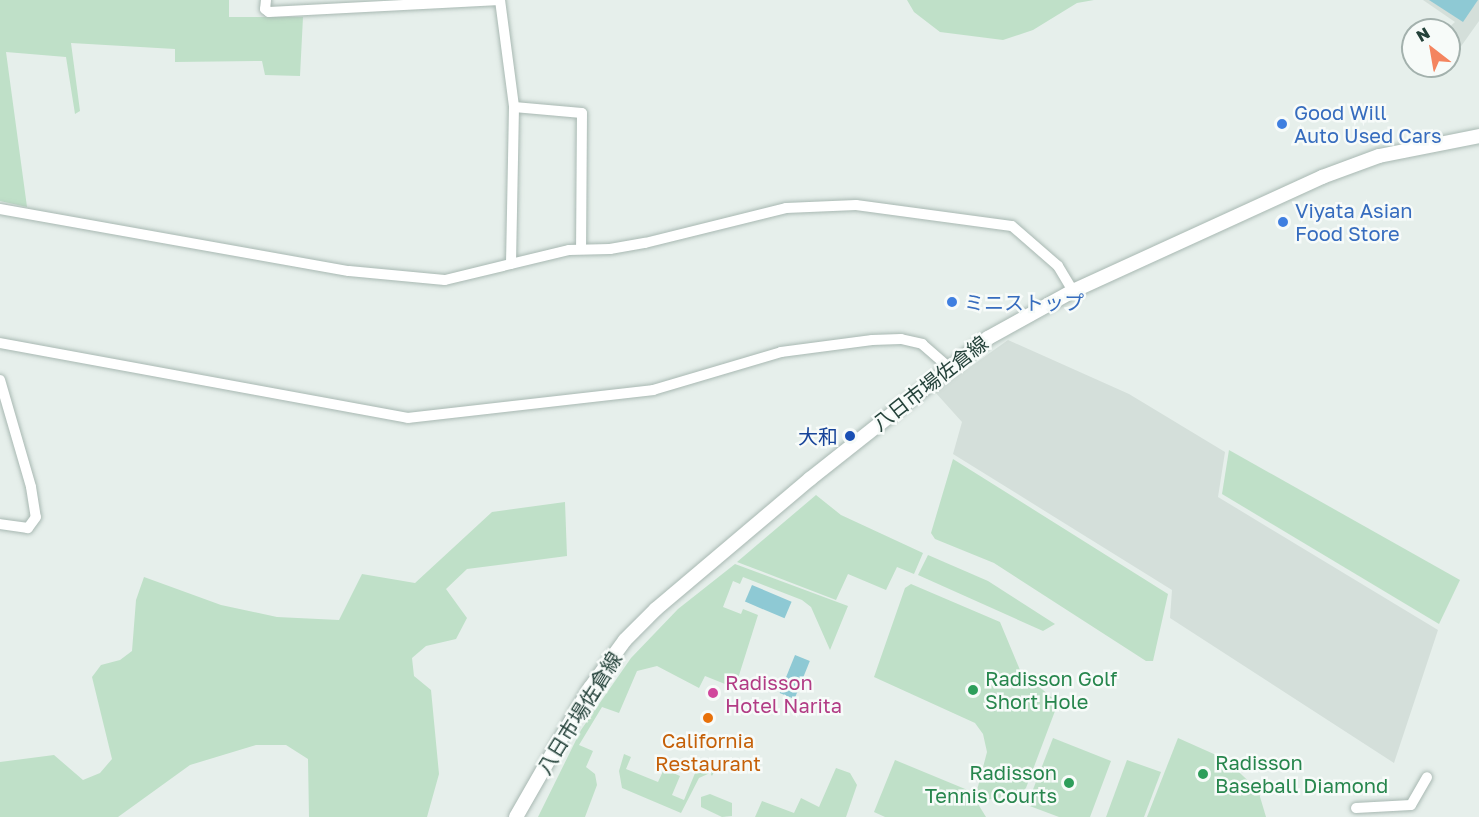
<!DOCTYPE html>
<html>
<head>
<meta charset="utf-8">
<style>
  body { margin:0 }
  #map { position:relative; width:1479px; height:817px; overflow:hidden; background:#e6efeb; font-family:"Golos Text","Noto Sans JP",sans-serif }
  div>[style] { position:absolute }
  .built>* { inset:0; background:#d4dfda }
  .green>* { inset:0; background:#bfe0c8 }
  .water>* { inset:0; background:#8ec9d4; transform-origin:0 0 }
  .roads { filter:drop-shadow(0 0 2px #a8b8b2) drop-shadow(0 0 2px #a8b8b2) }
  .street>* { height:10px; margin:-5px; padding:0 5px; transform-origin:5px; border-radius:5px; background:#fff }
  .secondary>* { height:14px; margin:-7px; padding:0 7px; transform-origin:7px; border-radius:7px; background:#fff }
  .dots>* { width:16px; height:16px; translate:-50% -50%; box-sizing:border-box; border:3px solid #f7fbf9; border-radius:50% }
  span { translate:-50% -50%; white-space:nowrap; text-align:center; line-height:1.15; -webkit-text-stroke:5px #f7fbf9; paint-order:stroke }
  .shop-label { font-size:20px; color:#366cbe }
  .left { translate:0 -50%; text-align:left }
  .street-label { font-size:20px; color:#24423a }
  .transit-label { font-size:20px; color:#164399 }
  .right { translate:-100% -50%; text-align:right }
  .leisure-label { font-size:20px; color:#27864d }
  .hotel-label { font-size:20px; color:#b23c85 }
  .food-label { font-size:20px; color:#c56008 }
  .north { position:absolute; left:1401px; top:18px; width:60px; height:60px; box-sizing:border-box; background:#f7fbf9; border:2px solid #a3b1ad; border-radius:50%; rotate:329deg; font-size:16px; font-weight:700; line-height:24px; text-align:center; color:#24423a }
  .north::after { content:''; display:block; margin:auto; width:21px; height:27px; background:#f4845f; clip-path:polygon(50% 0,100% 100%,50% 72%,0 100%) }
</style>
</head>
<body>
<div id="map">
  <div class="built">
    <i style="clip-path:polygon(1423px 0,1479px 0,1479px 21px,1457px 52px,1446px 30px,1455px 22px)"></i>
    <i style="clip-path:polygon(1008px 340px,1129px 394px,1225px 452px,1218px 497px,1438px 630px,1394px 763px,1170px 618px,1172px 590px,953px 454px,962px 422px,935px 392px)"></i>
  </div>
  <div class="green">
    <i style="clip-path:polygon(0 0,229px 0,229px 17px,303px 17px,300px 76px,265px 75px,262px 61px,175px 62px,175px 49px,71px 43px,80px 111px,75px 114px,66px 57px,6px 52px,27px 207px,0 201px)"></i>
    <i style="clip-path:polygon(907px 0,1094px 0,1077px 3px,1033px 30px,1003px 40px,940px 32px,914px 12px)"></i>
    <i style="clip-path:polygon(1229px 450px,1460px 580px,1439px 624px,1222px 494px)"></i>
    <i style="clip-path:polygon(953px 459px,1168px 594px,1153px 661px,1146px 661px,994px 563px,935px 539px,931px 533px)"></i>
    <i style="clip-path:polygon(816px 495px,841px 515px,923px 553px,914px 574px,897px 567px,886px 590px,848px 574px,836px 600px,737px 562px)"></i>
    <i style="clip-path:polygon(565px 502px,567px 556px,467px 569px,446px 589px,467px 618px,456px 639px,426px 646px,412px 658px,414px 676px,431px 690px,439px 774px,427px 817px,309px 817px,308px 759px,286px 745px,256px 745px,190px 765px,118px 817px,0 817px,0 762px,54px 755px,83px 780px,100px 773px,112px 759px,92px 677px,101px 665px,120px 660px,132px 651px,136px 600px,144px 577px,221px 605px,277px 617px,339px 620px,362px 574px,415px 583px,492px 512px)"></i>
    <i style="clip-path:polygon(928px 555px,988px 581px,1055px 624px,1043px 631px,918px 575px)"></i>
    <i style="clip-path:polygon(735px 564px,848px 606px,830px 650px,811px 607px,802px 600px,743px 577px,740px 584px,733px 581px,723px 607px,741px 614px,743px 609px,758px 615px,735px 688px,705px 676px,699px 688px,657px 666px,637px 671px,619px 713px,602px 707px,579px 745px,593px 751px,586px 767px,595px 774px,597px 785px,585px 817px,538px 817px,581px 730px,631px 658px,678px 609px)"></i>
    <i style="clip-path:polygon(911px 584px,1000px 622px,1020px 670px,1058px 703px,1026px 788px,1019px 795px,985px 800px,976px 794px,987px 752px,983px 734px,975px 723px,874px 677px,905px 588px)"></i>
    <i style="clip-path:polygon(1053px 738px,1111px 761px,1090px 817px,1059px 817px,1027px 805px)"></i>
    <i style="clip-path:polygon(1178px 738px,1225px 759px,1258px 790px,1266px 817px,1147px 817px)"></i>
    <i style="clip-path:polygon(624px 754px,631px 757px,626px 769px,658px 782px,664px 769px,680px 776px,672px 795px,684px 800px,700px 761px,715px 770px,712px 776px,710px 773px,699px 778px,681px 813px,622px 788px,619px 771px)"></i>
    <i style="clip-path:polygon(895px 760px,970px 791px,986px 817px,885px 817px,874px 812px)"></i>
    <i style="clip-path:polygon(1127px 760px,1161px 772px,1144px 817px,1106px 817px)"></i>
    <i style="clip-path:polygon(836px 768px,850px 773px,857px 785px,846px 817px,755px 817px,762px 801px,794px 813px,801px 798px,819px 807px)"></i>
    <i style="clip-path:polygon(710px 794px,732px 803px,732px 816px,722px 817px,701px 807px,701px 797px)"></i>
  </div>
  <div class="water">
    <i style="clip-path:polygon(1429px 0,1478px 0,1463px 22px)"></i>
    <i style="left:752px;top:585px;width:43px;height:18px;rotate:23deg"></i>
    <i style="left:795px;top:655px;width:16px;height:41px;rotate:22deg"></i>
  </div>
  <div class="roads">
    <div class="street">
      <i style="left:266px;top:0;width:9px;rotate:96deg"></i>
      <i style="left:265px;top:9px;width:5px;rotate:37deg"></i>
      <i style="left:269px;top:12px;width:231px;rotate:-3deg"></i>
      <i style="left:500px;top:0;width:108px;rotate:82.5deg"></i>
      <i style="left:514px;top:107px;width:157px;rotate:91.1deg"></i>
      <i style="left:514px;top:107px;width:68px;rotate:5deg"></i>
      <i style="left:582px;top:113px;width:135px;rotate:90.4deg"></i>
      <i style="left:0;top:209px;width:354px;rotate:10.1deg"></i>
      <i style="left:349px;top:271px;width:96px;rotate:5.4deg"></i>
      <i style="left:445px;top:280px;width:128px;rotate:-13.6deg"></i>
      <i style="left:569px;top:250px;width:41px;rotate:-1.4deg"></i>
      <i style="left:610px;top:249px;width:36px;rotate:-10deg"></i>
      <i style="left:645px;top:243px;width:145px;rotate:-13.9deg"></i>
      <i style="left:786px;top:208px;width:70px;rotate:-2.5deg"></i>
      <i style="left:856px;top:205px;width:157px;rotate:7.7deg"></i>
      <i style="left:1012px;top:226px;width:61px;rotate:41deg"></i>
      <i style="left:1058px;top:266px;width:29px;rotate:59deg"></i>
      <i style="left:0;top:343px;width:415px;rotate:10.4deg"></i>
      <i style="left:408px;top:418px;width:247px;rotate:-6.5deg"></i>
      <i style="left:653px;top:390px;width:134px;rotate:-16.5deg"></i>
      <i style="left:781px;top:352px;width:92px;rotate:-7.5deg"></i>
      <i style="left:872px;top:340px;width:29px;rotate:-2deg"></i>
      <i style="left:901px;top:339px;width:22px;rotate:13deg"></i>
      <i style="left:922px;top:344px;width:35px;rotate:41deg"></i>
      <i style="left:0;top:380px;width:111px;rotate:73.8deg"></i>
      <i style="left:31px;top:487px;width:30px;rotate:81deg"></i>
      <i style="left:36px;top:517px;width:14px;rotate:126deg"></i>
      <i style="left:28px;top:528px;width:28px;rotate:-172deg"></i>
      <i style="left:1356px;top:808px;width:55px;rotate:-3.1deg"></i>
      <i style="left:1411px;top:805px;width:32px;rotate:-60deg"></i>
    </div>
    <div class="secondary">
      <i style="left:516px;top:817px;width:149px;rotate:-60.2deg"></i>
      <i style="left:590px;top:688px;width:59px;rotate:-53.9deg"></i>
      <i style="left:625px;top:640px;width:44px;rotate:-45deg"></i>
      <i style="left:656px;top:609px;width:202px;rotate:-40.2deg"></i>
      <i style="left:810px;top:479px;width:227px;rotate:-38.4deg"></i>
      <i style="left:988px;top:338px;width:97px;rotate:-28.9deg"></i>
      <i style="left:1073px;top:291px;width:274px;rotate:-24.6deg"></i>
      <i style="left:1322px;top:177px;width:61px;rotate:-20.2deg"></i>
      <i style="left:1379px;top:156px;width:102px;rotate:-11.3deg"></i>
    </div>
  </div>
  <div class="dots">
    <i style="left:1282px;top:124px;background:#3f7fe0"></i>
    <i style="left:1283px;top:222px;background:#3f7fe0"></i>
    <i style="left:952px;top:302px;background:#3f7fe0"></i>
    <i style="left:850px;top:436px;background:#1a4fb4"></i>
    <i style="left:973px;top:690px;background:#2e9e5b"></i>
    <i style="left:713px;top:693px;background:#d1479c"></i>
    <i style="left:708px;top:718px;background:#e8710a"></i>
    <i style="left:1203px;top:774px;background:#2e9e5b"></i>
    <i style="left:1069px;top:783px;background:#2e9e5b"></i>
  </div>
  <div class="shop-label">
    <span class="left" style="left:1294px;top:124px">Good Will<br>Auto Used Cars</span>
    <span class="left" style="left:1295px;top:222px">Viyata Asian<br>Food Store</span>
    <span class="left" style="left:964px;top:302px">ミニストップ</span>
  </div>
  <div class="street-label">
    <span style="left:930px;top:383px;rotate:-38deg">八日市場佐倉線</span>
    <span style="left:579px;top:713px;rotate:-58deg">八日市場佐倉線</span>
  </div>
  <div class="transit-label">
    <span class="right" style="left:838px;top:436px">大和</span>
  </div>
  <div class="leisure-label">
    <span class="left" style="left:985px;top:690px">Radisson Golf<br>Short Hole</span>
    <span class="left" style="left:1215px;top:774px">Radisson<br>Baseball Diamond</span>
    <span class="right" style="left:1057px;top:784px">Radisson<br>Tennis Courts</span>
  </div>
  <div class="hotel-label">
    <span class="left" style="left:725px;top:694px">Radisson<br>Hotel Narita</span>
  </div>
  <div class="food-label">
    <span style="left:708px;top:752px">California<br>Restaurant</span>
  </div>
  <div class="north">N</div>
</div>
</body>
</html>
